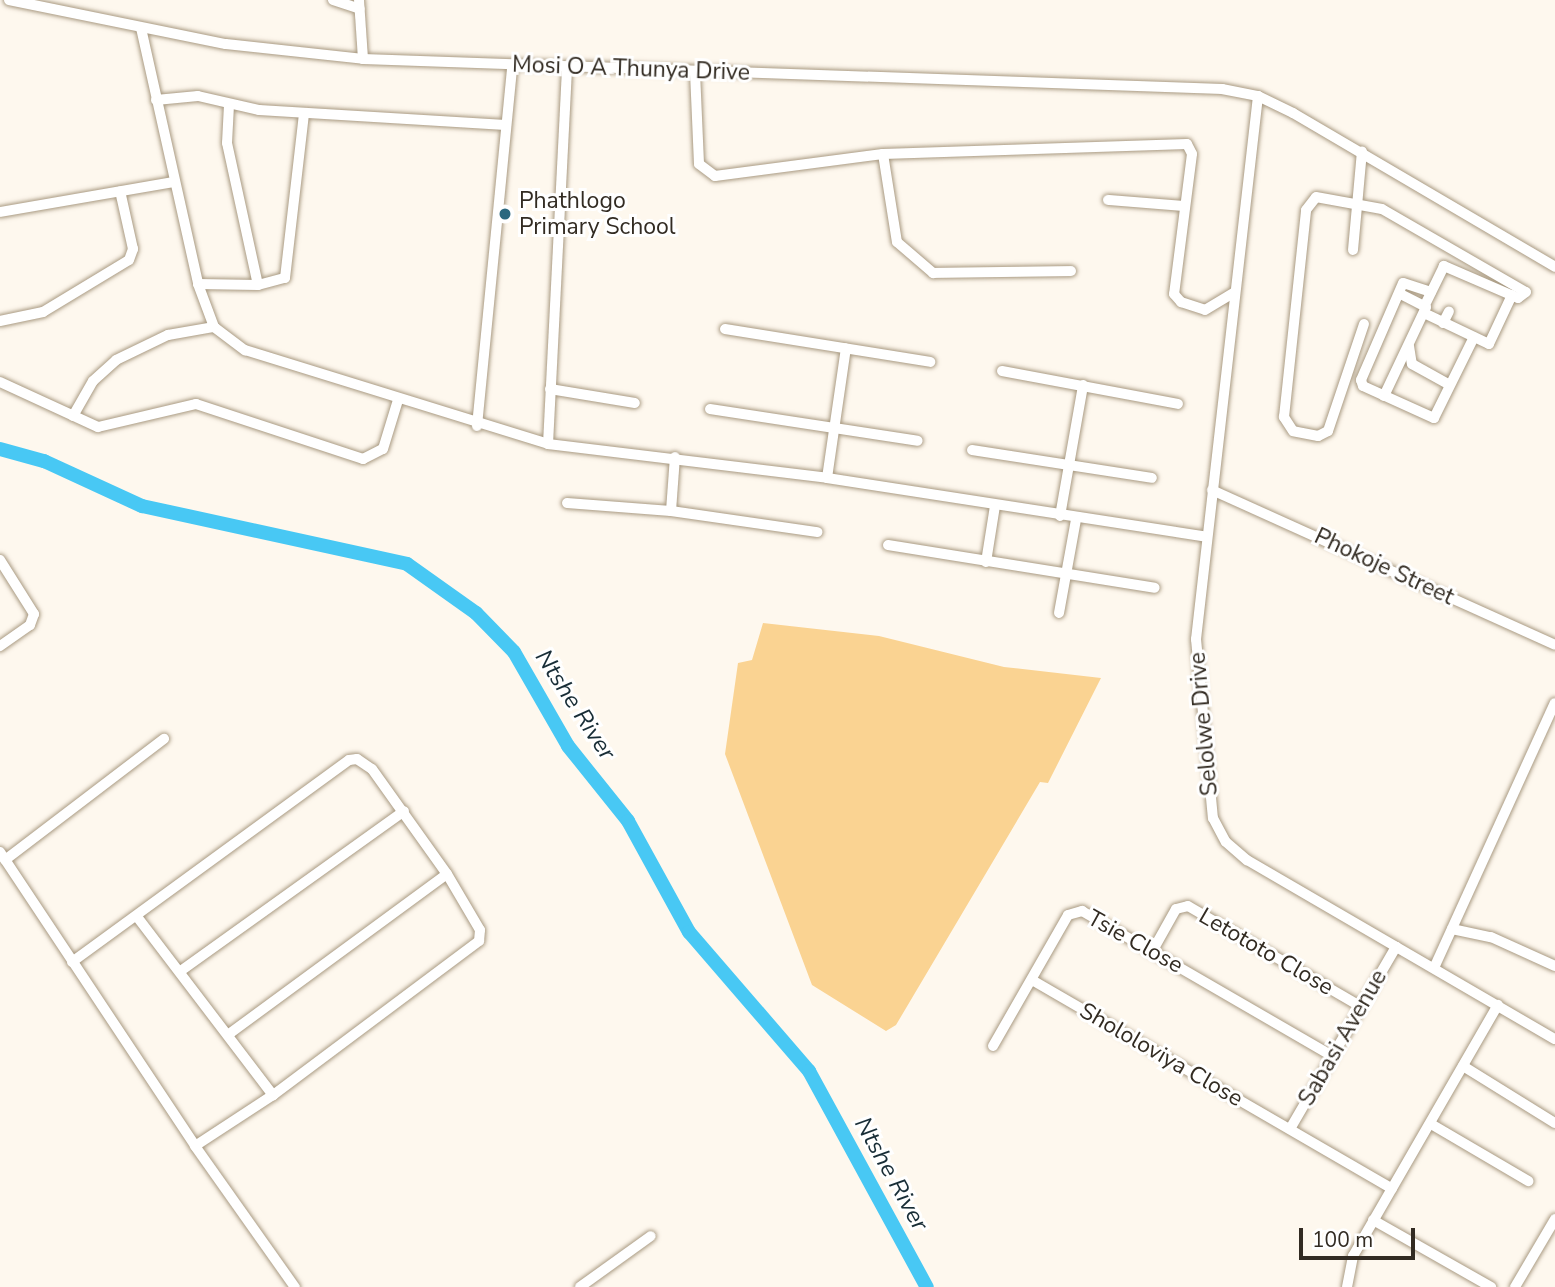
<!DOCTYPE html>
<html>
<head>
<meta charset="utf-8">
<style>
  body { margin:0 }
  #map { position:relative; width:1555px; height:1287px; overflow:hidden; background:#fef8ee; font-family:"Nunito Sans",sans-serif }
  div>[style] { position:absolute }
  .green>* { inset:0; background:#fad392 }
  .river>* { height:14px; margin:-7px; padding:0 7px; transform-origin:7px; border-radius:7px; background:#48c8f4 }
  .roads { filter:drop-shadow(0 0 2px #a99a82) drop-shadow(0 0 2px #a99a82) }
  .minor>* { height:10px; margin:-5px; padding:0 5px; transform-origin:5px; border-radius:5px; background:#fff }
  .dots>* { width:19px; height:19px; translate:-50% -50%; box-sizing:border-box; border:4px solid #fff; border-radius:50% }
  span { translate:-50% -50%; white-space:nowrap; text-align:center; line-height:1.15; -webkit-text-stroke:6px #fff; paint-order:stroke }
  .street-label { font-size:23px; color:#322b22 }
  .poi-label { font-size:23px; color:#322b22 }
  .left { translate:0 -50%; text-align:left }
  .water-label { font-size:24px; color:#182d36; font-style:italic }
  .scale { position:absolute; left:1299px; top:1228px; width:116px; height:32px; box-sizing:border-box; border:4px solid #322b22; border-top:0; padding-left:9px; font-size:21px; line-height:24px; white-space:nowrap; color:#322b22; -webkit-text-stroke:5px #fff; paint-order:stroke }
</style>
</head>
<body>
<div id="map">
  <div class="green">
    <i style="clip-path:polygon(763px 623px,879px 636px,1004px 667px,1101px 678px,1048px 783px,1040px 782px,896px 1025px,886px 1031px,812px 985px,725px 754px,738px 663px,752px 660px)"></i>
  </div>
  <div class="river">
    <i style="left:0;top:449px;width:46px;rotate:15.3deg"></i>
    <i style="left:44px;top:461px;width:108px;rotate:24.7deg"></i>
    <i style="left:142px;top:506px;width:271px;rotate:12.3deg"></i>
    <i style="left:407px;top:564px;width:85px;rotate:35.4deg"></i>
    <i style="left:476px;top:613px;width:54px;rotate:45.7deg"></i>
    <i style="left:514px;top:652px;width:108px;rotate:60.1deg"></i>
    <i style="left:568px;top:746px;width:96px;rotate:51.3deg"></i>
    <i style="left:628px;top:821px;width:127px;rotate:61.2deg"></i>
    <i style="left:689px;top:932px;width:184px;rotate:49.2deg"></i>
    <i style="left:809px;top:1071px;width:246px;rotate:61.4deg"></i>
  </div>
  <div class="roads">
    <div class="minor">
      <i style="left:9px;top:0;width:221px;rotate:11.5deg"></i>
      <i style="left:226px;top:44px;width:138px;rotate:6.2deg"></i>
      <i style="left:363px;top:59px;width:860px;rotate:2deg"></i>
      <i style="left:1222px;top:89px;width:37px;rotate:11deg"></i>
      <i style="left:1258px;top:96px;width:39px;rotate:26deg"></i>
      <i style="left:1293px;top:113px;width:304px;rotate:30.4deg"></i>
      <i style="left:333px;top:0;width:28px;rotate:18deg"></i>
      <i style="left:359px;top:0;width:59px;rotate:86.1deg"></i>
      <i style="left:141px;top:28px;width:262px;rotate:77.4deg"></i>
      <i style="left:198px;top:284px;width:46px;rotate:69.6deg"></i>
      <i style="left:214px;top:327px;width:39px;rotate:37deg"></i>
      <i style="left:245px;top:350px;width:317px;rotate:17.2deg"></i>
      <i style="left:548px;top:444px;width:281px;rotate:6.9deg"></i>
      <i style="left:827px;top:478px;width:384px;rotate:8.8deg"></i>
      <i style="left:695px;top:72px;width:92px;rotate:87.5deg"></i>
      <i style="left:699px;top:164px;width:20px;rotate:37deg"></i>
      <i style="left:715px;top:176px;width:169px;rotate:-7.5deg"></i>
      <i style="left:883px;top:154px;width:304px;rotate:-1.9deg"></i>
      <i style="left:1187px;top:144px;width:11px;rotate:63deg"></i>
      <i style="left:1192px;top:154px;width:141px;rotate:97.3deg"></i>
      <i style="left:1174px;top:294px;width:11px;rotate:49deg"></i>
      <i style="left:1181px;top:302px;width:25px;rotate:18deg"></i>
      <i style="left:1205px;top:310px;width:33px;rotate:-31deg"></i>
      <i style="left:1258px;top:96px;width:547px;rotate:96.51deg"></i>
      <i style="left:1196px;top:639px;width:180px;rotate:84.6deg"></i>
      <i style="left:1213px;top:818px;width:27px;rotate:62deg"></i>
      <i style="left:1226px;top:842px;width:28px;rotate:41deg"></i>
      <i style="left:1247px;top:860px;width:356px;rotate:30.2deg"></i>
      <i style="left:156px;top:100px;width:42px;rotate:-5.4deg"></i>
      <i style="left:198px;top:96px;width:63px;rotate:12.9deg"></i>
      <i style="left:259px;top:110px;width:247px;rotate:3.5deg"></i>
      <i style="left:229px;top:105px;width:38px;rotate:93deg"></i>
      <i style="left:227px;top:143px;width:145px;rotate:77.7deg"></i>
      <i style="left:883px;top:154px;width:89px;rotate:81deg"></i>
      <i style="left:897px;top:242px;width:48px;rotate:40.7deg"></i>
      <i style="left:933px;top:273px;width:138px;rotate:-0.8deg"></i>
      <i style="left:1108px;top:200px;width:77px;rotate:4.5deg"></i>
      <i style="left:0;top:212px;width:177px;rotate:-9.8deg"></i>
      <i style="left:1353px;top:250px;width:99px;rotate:-84.8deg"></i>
      <i style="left:198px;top:284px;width:60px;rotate:1deg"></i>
      <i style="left:258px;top:285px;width:28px;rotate:-15deg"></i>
      <i style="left:285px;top:278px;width:165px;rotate:-83.4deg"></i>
      <i style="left:1431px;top:292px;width:29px;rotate:-162deg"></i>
      <i style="left:1403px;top:283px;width:106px;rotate:113.4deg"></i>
      <i style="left:1361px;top:380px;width:6px;rotate:72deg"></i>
      <i style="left:1363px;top:386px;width:78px;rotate:24.3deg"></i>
      <i style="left:1434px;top:418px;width:90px;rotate:-63.7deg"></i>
      <i style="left:1424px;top:313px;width:72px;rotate:25.5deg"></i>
      <i style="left:1489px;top:344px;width:54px;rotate:-64.9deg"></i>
      <i style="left:0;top:321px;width:44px;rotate:-11.8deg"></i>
      <i style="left:43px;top:312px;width:100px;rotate:-31.2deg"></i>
      <i style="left:129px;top:260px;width:12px;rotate:-70deg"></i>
      <i style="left:133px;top:249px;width:59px;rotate:-102.6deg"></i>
      <i style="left:1443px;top:323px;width:13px;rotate:-63deg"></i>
      <i style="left:1364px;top:324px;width:113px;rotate:108.6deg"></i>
      <i style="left:1328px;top:431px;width:11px;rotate:153deg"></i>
      <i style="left:1318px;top:436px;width:25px;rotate:-169deg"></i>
      <i style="left:1293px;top:431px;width:17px;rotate:-123deg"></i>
      <i style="left:1284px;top:417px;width:208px;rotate:-83.9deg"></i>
      <i style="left:1306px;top:210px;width:16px;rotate:-52deg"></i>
      <i style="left:1316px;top:197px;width:67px;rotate:10.3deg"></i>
      <i style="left:1382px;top:209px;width:166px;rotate:30deg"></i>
      <i style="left:1526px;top:292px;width:10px;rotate:143deg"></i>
      <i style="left:1518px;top:298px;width:81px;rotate:-156.6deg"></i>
      <i style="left:1444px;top:266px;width:43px;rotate:116deg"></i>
      <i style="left:725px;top:329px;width:208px;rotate:9.1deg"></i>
      <i style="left:1409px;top:346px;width:18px;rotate:81deg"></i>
      <i style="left:1412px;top:364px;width:43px;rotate:28.9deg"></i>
      <i style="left:1002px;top:371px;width:179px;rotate:10.6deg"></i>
      <i style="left:0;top:382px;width:108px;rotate:24.7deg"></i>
      <i style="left:98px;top:427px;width:101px;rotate:-13.2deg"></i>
      <i style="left:196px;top:404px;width:176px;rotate:18.2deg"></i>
      <i style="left:363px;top:459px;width:22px;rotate:-27deg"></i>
      <i style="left:383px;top:449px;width:51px;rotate:-73deg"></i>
      <i style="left:550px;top:389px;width:86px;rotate:9.4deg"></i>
      <i style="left:1384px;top:396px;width:98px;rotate:-64.7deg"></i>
      <i style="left:1426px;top:307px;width:30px;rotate:-153deg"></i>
      <i style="left:710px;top:409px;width:210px;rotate:8.7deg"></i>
      <i style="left:73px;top:416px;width:40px;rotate:-60.3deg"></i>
      <i style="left:93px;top:381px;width:31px;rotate:-42deg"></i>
      <i style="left:116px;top:360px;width:58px;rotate:-25.7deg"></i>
      <i style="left:168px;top:335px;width:47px;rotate:-9.9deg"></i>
      <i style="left:477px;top:426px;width:362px;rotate:-84.4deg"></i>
      <i style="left:548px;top:444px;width:376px;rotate:-87.1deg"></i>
      <i style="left:972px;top:450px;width:182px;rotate:8.8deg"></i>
      <i style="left:827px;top:478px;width:131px;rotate:-81.7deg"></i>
      <i style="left:1212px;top:490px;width:376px;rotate:24.3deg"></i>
      <i style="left:567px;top:503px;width:104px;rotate:4.4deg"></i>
      <i style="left:671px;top:511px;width:148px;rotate:8.2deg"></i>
      <i style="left:671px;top:511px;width:54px;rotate:-85.8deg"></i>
      <i style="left:1060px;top:516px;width:133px;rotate:-80deg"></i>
      <i style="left:888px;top:545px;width:270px;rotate:9.1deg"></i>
      <i style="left:0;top:560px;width:64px;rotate:57.8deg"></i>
      <i style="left:34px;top:614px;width:12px;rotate:110deg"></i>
      <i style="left:30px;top:625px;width:37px;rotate:145deg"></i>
      <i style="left:986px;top:562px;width:57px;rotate:-80.9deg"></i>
      <i style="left:1059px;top:613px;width:96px;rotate:-79.7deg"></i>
      <i style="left:0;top:852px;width:353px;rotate:56.4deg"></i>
      <i style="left:195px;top:1146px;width:173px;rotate:54.7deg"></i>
      <i style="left:5px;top:860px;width:200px;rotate:-37.3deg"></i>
      <i style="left:138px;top:918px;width:223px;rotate:52.7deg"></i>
      <i style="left:1452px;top:929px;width:40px;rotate:12deg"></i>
      <i style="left:1491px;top:937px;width:70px;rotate:24.4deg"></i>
      <i style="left:1153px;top:950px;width:47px;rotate:-60.7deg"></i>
      <i style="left:1176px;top:909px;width:12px;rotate:-14deg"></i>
      <i style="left:1188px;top:906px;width:199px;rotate:30.2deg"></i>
      <i style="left:72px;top:962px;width:343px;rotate:-36.1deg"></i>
      <i style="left:349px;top:760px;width:8px;rotate:-7deg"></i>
      <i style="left:357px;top:759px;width:18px;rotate:34deg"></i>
      <i style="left:372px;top:769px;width:129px;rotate:54.5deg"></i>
      <i style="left:447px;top:874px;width:65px;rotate:59.5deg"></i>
      <i style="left:480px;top:930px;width:11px;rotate:95deg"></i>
      <i style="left:479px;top:941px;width:257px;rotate:143.2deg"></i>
      <i style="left:273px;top:1095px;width:93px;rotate:146.8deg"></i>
      <i style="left:1434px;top:968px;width:291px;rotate:-65.5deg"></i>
      <i style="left:182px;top:970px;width:273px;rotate:-35.6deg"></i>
      <i style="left:1032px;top:980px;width:416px;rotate:30.1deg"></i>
      <i style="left:229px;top:1034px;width:270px;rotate:-36.3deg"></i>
      <i style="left:993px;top:1046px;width:151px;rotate:-60.2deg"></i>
      <i style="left:1068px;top:915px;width:15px;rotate:-16deg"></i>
      <i style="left:1082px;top:911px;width:289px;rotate:30.1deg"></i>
      <i style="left:1463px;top:1066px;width:108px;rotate:31.8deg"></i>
      <i style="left:1431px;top:1124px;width:113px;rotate:30.4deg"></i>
      <i style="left:1290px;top:1129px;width:211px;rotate:-59.8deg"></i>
      <i style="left:1373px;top:1220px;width:136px;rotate:29.6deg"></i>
      <i style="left:580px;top:1287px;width:87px;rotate:-35.7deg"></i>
      <i style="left:1347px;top:1287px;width:32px;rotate:-79deg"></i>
      <i style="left:1353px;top:1256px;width:290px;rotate:-60deg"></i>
      <i style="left:1515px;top:1287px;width:79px;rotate:-59.5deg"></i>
    </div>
  </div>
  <div class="dots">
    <i style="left:505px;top:214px;background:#2b687f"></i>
  </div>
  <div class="street-label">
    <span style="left:631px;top:69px;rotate:2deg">Mosi O A Thunya Drive</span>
    <span style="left:1384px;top:567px;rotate:25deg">Phokoje Street</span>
    <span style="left:1204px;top:724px;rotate:-95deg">Selolwe Drive</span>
    <span style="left:1135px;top:942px;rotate:29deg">Tsie Close</span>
    <span style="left:1266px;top:952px;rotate:30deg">Letototo Close</span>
    <span style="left:1343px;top:1038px;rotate:-60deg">Sabasi Avenue</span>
    <span style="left:1161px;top:1055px;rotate:30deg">Shololoviya Close</span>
  </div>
  <div class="poi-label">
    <span class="left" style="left:519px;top:214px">Phathlogo<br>Primary School</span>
  </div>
  <div class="water-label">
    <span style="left:575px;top:705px;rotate:57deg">Ntshe River</span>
    <span style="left:891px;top:1174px;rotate:61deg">Ntshe River</span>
  </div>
  <div class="scale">100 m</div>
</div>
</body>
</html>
